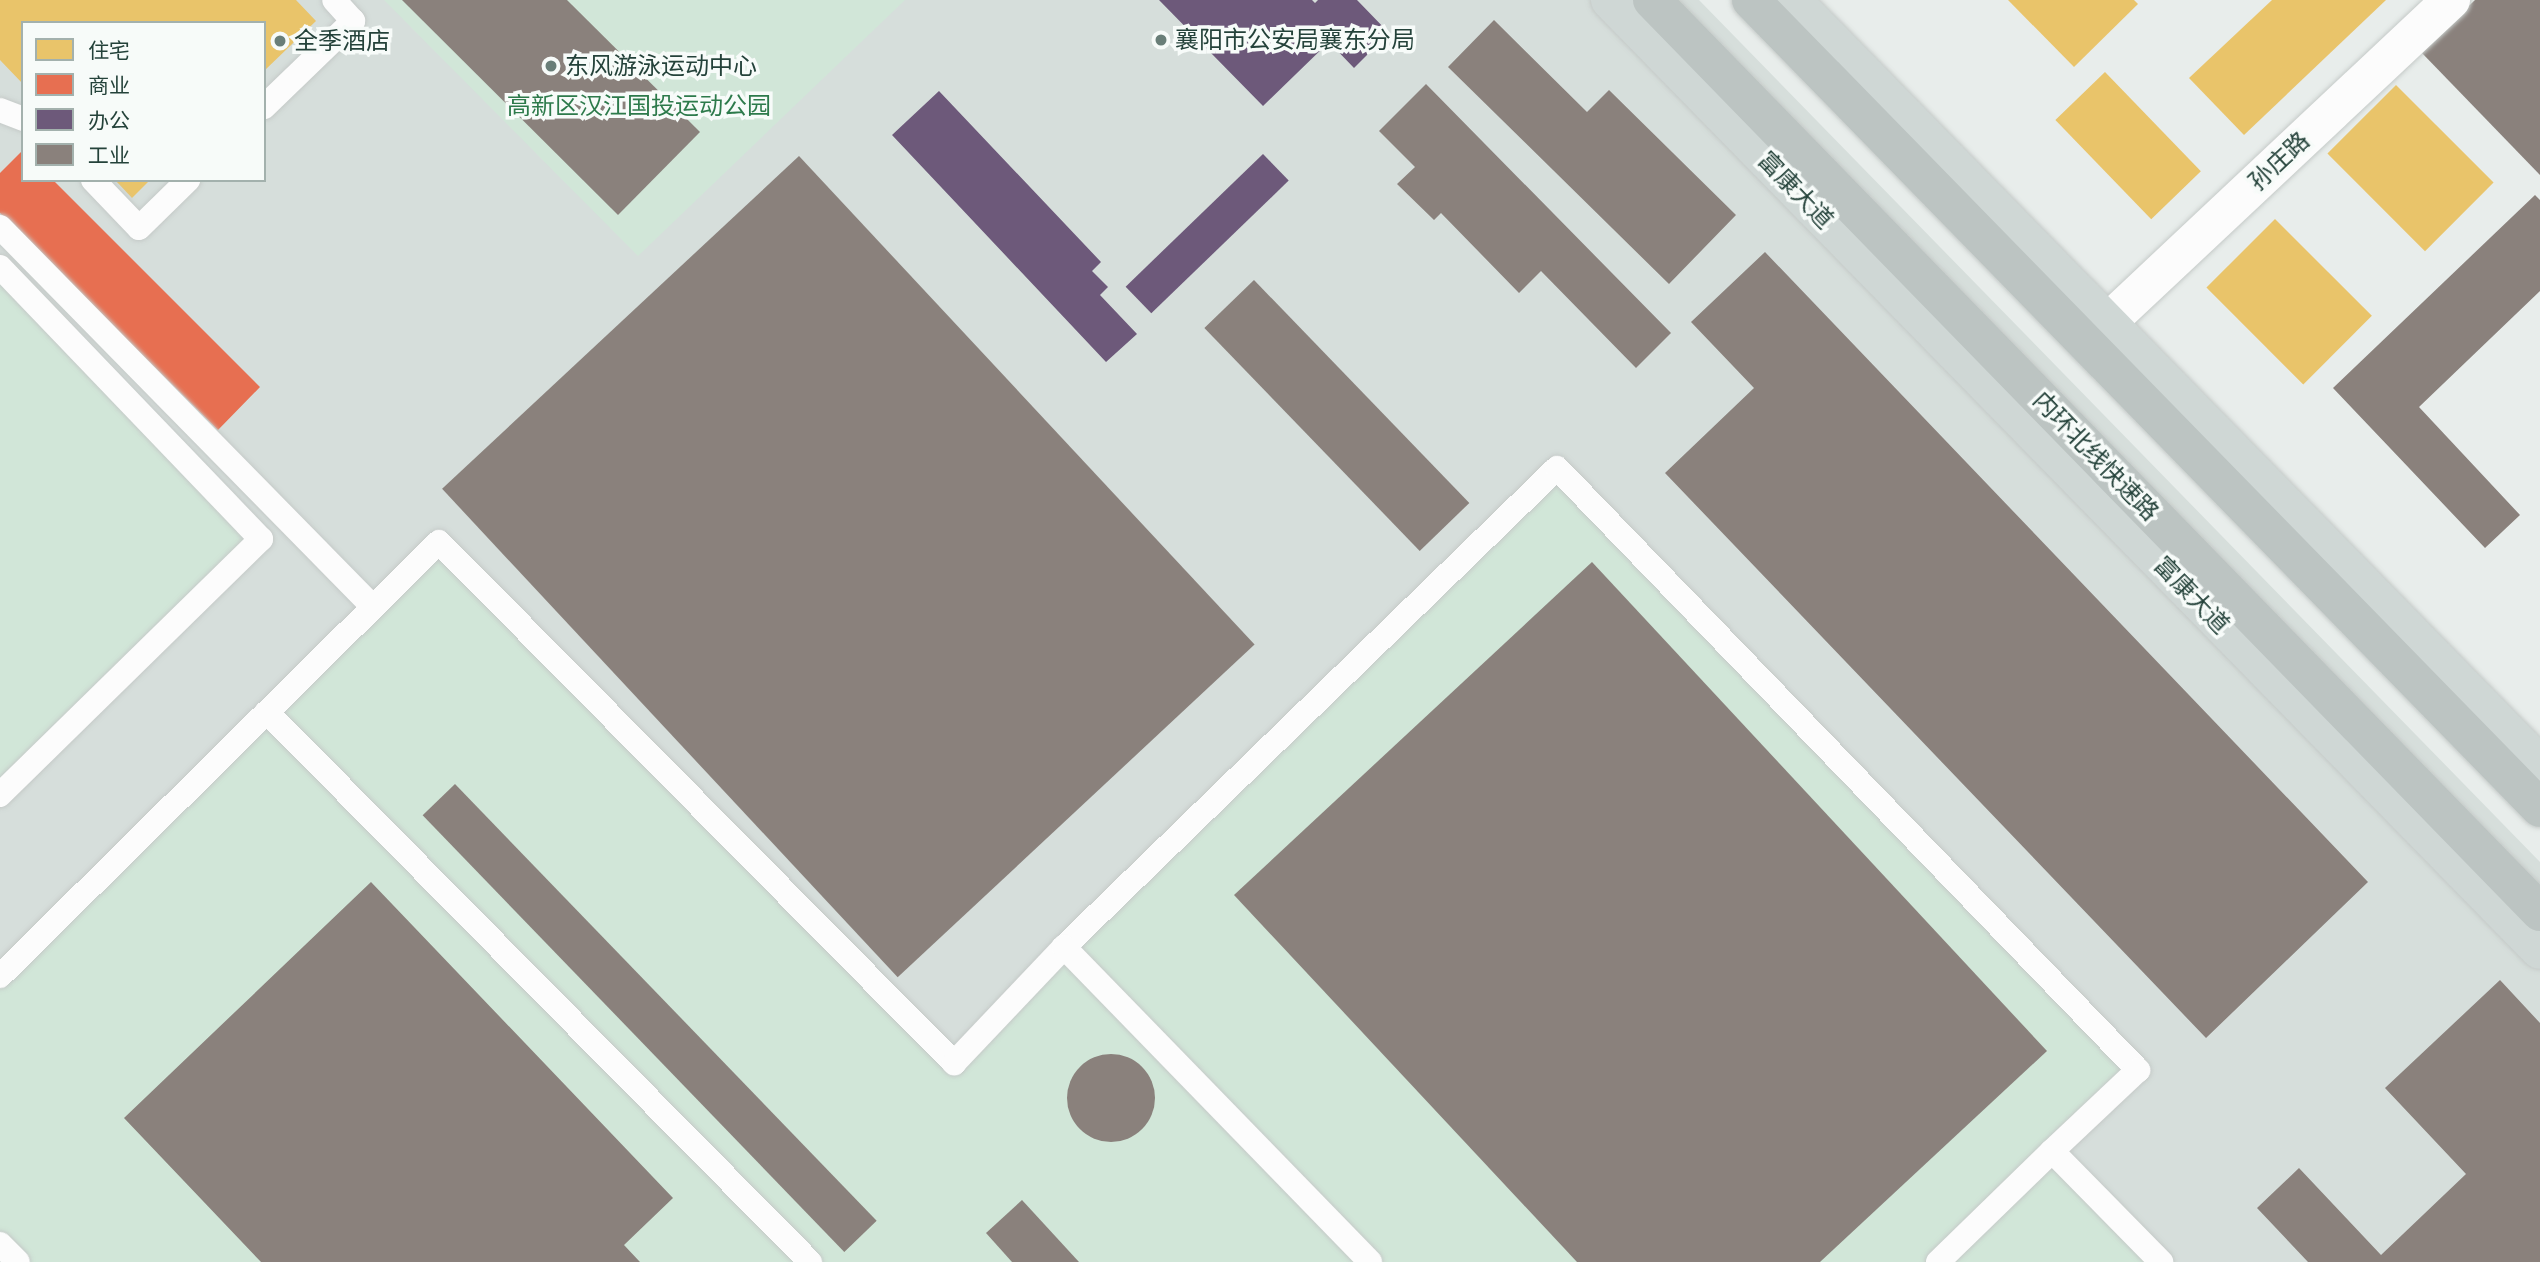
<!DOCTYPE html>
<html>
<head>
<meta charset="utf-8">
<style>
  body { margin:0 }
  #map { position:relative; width:2540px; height:1262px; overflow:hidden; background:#e8edeb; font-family:"DM Sans","Noto Sans SC",sans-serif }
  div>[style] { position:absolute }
  .built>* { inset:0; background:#d6dedb }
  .green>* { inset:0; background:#d1e6d8 }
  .homes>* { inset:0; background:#e9c46a; transform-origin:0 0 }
  .shops>* { inset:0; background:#e76f51 }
  .offices>* { inset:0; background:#6d597a; transform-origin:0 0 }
  .industry>* { inset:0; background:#8a817c; transform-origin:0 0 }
  .round { border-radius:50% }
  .roads { filter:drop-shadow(0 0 2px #c5cac8) drop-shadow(0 0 2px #c5cac8) }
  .lane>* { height:24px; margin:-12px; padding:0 12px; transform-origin:12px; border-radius:12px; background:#fcfcfc }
  .street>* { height:38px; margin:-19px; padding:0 19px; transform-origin:19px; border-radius:19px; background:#fcfcfc }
  .primary>* { height:38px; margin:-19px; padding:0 19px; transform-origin:19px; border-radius:19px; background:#cfd7d5 }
  .highway>* { height:38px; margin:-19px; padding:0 19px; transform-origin:19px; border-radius:19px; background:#bcc4c2 }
  .dots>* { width:19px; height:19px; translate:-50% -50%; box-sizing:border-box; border:4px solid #f7fbf9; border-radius:50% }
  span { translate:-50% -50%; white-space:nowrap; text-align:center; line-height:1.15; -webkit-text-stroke:7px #f7fbf9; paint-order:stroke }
  .poi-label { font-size:24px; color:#24423a }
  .left { translate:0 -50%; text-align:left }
  .park-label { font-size:24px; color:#2d7a4b }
  .street-label { font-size:24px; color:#24423a }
  .legend { position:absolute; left:21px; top:21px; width:245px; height:161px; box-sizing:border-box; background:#f7fbf9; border:2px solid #a3b1ad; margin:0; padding:9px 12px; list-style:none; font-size:21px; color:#24423a }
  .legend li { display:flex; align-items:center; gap:14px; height:35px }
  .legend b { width:35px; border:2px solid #a3b1ad }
</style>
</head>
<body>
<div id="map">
  <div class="built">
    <i style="clip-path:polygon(evenodd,0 0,1699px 0,2540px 862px,2540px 1262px,0 1262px,0 0,23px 23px,264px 23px,264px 180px,23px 180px,23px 23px)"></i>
  </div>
  <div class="green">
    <i style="clip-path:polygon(384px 0,905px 0,638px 256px)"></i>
    <i style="clip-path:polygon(0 267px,261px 539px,0 795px)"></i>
    <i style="clip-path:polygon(1557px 468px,2138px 1070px,2053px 1151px,2161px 1262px,0 1262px,0 976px,439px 542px,954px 1063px)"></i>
  </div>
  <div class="homes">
    <i style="clip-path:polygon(0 0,296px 0,316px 21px,264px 71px,264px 23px,23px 23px,23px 84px,0 60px)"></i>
    <i style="clip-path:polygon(2008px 0,2134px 0,2138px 4px,2074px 67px)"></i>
    <i style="clip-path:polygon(2272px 0,2386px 0,2244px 135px,2189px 78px)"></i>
    <i style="left:2105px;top:72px;width:138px;height:69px;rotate:46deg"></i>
    <i style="left:2396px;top:85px;width:138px;height:97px;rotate:45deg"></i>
    <i style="clip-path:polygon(115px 180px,150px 180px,132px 198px)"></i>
    <i style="left:2275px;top:219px;width:137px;height:97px;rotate:45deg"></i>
  </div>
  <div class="shops">
    <i style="clip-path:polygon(23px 150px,23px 180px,53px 180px,260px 387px,218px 430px,0 213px,0 173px)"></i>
  </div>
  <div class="offices">
    <i style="clip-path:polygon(1159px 0,1312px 0,1315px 3px,1318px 0,1357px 0,1389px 33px,1354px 68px,1329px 42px,1263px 106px)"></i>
    <i style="clip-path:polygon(939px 91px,1101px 262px,1092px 271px,1108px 287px,1100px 295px,1137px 334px,1106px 362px,892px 135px)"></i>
    <i style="left:1263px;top:154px;width:37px;height:191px;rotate:46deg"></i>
  </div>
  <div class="industry">
    <i style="clip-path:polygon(402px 0,567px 0,700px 132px,618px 215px)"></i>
    <i style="clip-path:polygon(2475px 0,2540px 0,2540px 175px,2421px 52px)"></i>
    <i style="clip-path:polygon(1494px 20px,1587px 112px,1609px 90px,1736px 215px,1669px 284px,1448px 67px)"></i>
    <i style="clip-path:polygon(1426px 84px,1671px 333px,1636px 368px,1541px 271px,1519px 293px,1441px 213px,1434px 220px,1397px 184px,1415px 167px,1379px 131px)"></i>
    <i style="left:799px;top:156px;width:668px;height:488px;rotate:47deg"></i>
    <i style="clip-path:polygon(2535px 195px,2540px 200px,2540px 291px,2419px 407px,2520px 515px,2485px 548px,2333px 388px)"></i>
    <i style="clip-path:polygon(1765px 252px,2368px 882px,2206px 1038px,1665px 473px,1754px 388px,1691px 322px)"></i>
    <i style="left:1254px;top:280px;width:310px;height:69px;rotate:46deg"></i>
    <i style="clip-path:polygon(1592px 562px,2047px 1051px,1820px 1262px,1577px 1262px,1234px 895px)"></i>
    <i style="left:455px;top:784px;width:607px;height:45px;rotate:46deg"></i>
    <i style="clip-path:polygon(371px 882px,673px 1198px,624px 1245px,640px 1262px,261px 1262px,124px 1118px)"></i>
    <i style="clip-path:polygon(2500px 980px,2540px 1023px,2540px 1262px,2308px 1262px,2257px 1208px,2299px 1168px,2381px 1255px,2466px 1174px,2385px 1088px)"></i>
    <i class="round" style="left:1067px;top:1054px;width:88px;height:88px"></i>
    <i style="clip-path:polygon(1022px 1200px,1079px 1262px,1012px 1262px,986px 1233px)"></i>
  </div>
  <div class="roads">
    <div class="lane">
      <i style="left:264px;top:107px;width:124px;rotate:-44deg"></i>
      <i style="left:353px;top:21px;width:28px;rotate:-132deg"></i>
      <i style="left:0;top:110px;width:25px;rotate:21deg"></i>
      <i style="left:93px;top:180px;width:66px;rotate:46.2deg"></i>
      <i style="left:139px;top:228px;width:69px;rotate:-44.4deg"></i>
      <i style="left:0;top:227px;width:532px;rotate:45.53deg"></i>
      <i style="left:0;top:267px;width:377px;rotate:46.2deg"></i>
      <i style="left:261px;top:539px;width:366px;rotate:135.6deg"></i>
      <i style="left:267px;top:712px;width:773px;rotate:45.37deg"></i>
      <i style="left:1064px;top:947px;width:687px;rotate:-44.17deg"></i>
      <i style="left:1557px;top:468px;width:837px;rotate:46.02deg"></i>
      <i style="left:2138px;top:1070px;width:118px;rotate:136.7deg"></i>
      <i style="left:0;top:976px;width:617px;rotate:-44.67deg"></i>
      <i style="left:439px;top:542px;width:733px;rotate:45.33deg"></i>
      <i style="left:954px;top:1063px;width:160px;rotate:-46.5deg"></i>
      <i style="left:1064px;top:947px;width:439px;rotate:45.8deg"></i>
      <i style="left:0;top:1244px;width:25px;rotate:45deg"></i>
      <i style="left:1938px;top:1262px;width:159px;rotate:-44.2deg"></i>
      <i style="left:2052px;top:1151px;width:156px;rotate:45.5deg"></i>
    </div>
    <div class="street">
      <i style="left:2107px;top:323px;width:472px;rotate:-43.2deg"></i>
    </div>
    <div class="primary">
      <i style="left:1610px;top:0;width:1329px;rotate:45.61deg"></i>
      <i style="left:1792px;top:0;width:1070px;rotate:45.64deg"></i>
    </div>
    <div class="highway">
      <i style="left:1652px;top:0;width:1273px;rotate:45.76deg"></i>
      <i style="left:1751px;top:0;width:1129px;rotate:45.68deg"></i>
    </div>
  </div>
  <div class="dots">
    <i style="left:1161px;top:40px;background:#697e78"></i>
    <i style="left:280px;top:41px;background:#697e78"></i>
    <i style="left:551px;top:66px;background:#697e78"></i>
  </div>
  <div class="poi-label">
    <span class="left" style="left:1175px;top:40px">襄阳市公安局襄东分局</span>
    <span class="left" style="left:294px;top:41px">全季酒店</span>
    <span class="left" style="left:565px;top:66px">东风游泳运动中心</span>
  </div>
  <div class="park-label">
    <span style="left:639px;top:106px">高新区汉江国投运动公园</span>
  </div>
  <div class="street-label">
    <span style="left:2279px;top:161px;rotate:-43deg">孙庄路</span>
    <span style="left:1796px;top:190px;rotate:46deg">富康大道</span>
    <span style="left:2096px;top:456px;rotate:46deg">内环北线快速路</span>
    <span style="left:2192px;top:595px;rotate:46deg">富康大道</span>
  </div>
  <ul class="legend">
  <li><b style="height:19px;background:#e9c46a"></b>住宅</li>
  <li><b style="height:19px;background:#e76f51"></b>商业</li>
  <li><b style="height:19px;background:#6d597a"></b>办公</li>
  <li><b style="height:19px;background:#8a817c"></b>工业</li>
  </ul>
</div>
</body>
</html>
